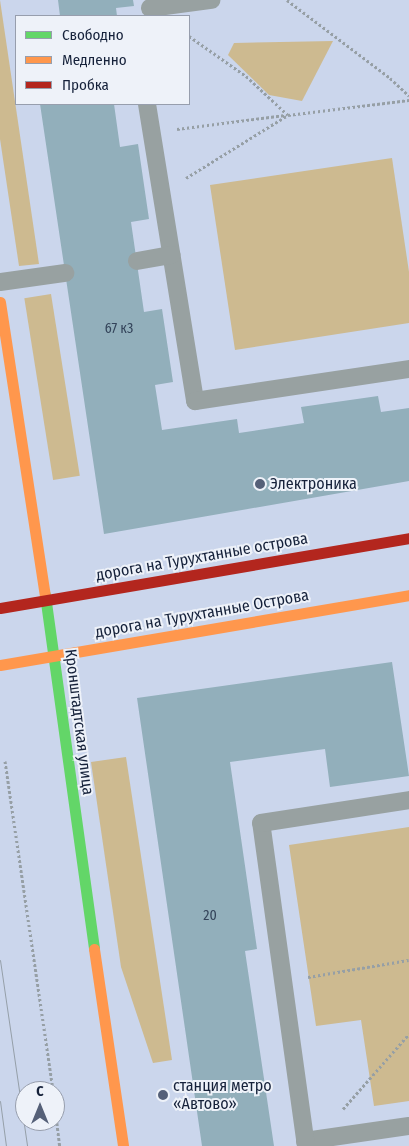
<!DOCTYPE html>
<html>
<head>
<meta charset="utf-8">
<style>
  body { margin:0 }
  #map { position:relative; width:409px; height:1146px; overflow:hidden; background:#cbd6ec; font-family:"Fira Sans Condensed",sans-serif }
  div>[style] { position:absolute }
  .green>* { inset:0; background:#cdba90; transform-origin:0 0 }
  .building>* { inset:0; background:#92afbb }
  .path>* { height:3px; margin-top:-1.5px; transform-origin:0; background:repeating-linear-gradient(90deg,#969fa5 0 2.5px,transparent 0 5px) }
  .lane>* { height:18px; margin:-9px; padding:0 9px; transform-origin:9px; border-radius:9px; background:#98a1a1 }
  .fast>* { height:11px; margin:-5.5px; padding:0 5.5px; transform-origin:5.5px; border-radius:5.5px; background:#63d668 }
  .slow>* { height:11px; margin:-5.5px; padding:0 5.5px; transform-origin:5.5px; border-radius:5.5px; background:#ff974d }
  .jam>* { height:11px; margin:-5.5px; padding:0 5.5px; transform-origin:5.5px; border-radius:5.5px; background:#b3261e }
  .tram>* { height:1px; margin:-0.5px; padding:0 0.5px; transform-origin:0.5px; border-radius:0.5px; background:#959fa8 }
  .dots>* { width:14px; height:14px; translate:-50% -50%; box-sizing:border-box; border:2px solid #eef2f9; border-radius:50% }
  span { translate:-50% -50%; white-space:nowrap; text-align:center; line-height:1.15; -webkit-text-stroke:4px #eef2f9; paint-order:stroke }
  .number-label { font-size:14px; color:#34445a }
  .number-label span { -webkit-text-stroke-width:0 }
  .poi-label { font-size:16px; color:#15213a }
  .left { translate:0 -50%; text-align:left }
  .street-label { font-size:16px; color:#15213a }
  .legend { position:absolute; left:15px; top:15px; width:175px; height:90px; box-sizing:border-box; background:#eef2f9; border:1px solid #979ead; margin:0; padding:6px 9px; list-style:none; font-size:15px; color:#15213a }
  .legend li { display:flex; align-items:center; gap:10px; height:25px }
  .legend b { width:25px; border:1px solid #979ead }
  .north { position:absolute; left:15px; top:1081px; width:50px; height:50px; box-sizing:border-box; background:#eef2f9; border:1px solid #979ead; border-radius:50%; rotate:0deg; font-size:14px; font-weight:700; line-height:20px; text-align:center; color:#15213a }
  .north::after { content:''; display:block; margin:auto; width:18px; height:22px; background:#556078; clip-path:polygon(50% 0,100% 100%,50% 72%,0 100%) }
</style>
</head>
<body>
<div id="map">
  <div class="green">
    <i style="clip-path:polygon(0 0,39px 264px,19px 266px,0 139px)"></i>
    <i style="clip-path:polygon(333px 41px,302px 101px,269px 95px,228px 55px,234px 43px)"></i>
    <i style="clip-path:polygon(392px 158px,409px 272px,409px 323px,235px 350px,210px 185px)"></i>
    <i style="left:51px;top:294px;width:184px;height:27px;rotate:81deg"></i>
    <i style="clip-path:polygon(126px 757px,172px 1060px,153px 1063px,121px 967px,91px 762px)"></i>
    <i style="clip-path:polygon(409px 827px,409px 1101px,374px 1106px,361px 1020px,316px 1026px,289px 845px)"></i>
  </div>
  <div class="building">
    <i style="clip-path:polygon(58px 0,133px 0,134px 6px,116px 8px,117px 16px,60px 16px)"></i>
    <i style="clip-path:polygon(40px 104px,114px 104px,120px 147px,138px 144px,149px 219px,131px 222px,144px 312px,162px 309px,173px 382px,155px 385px,162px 430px,237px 419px,239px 433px,304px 423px,301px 407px,378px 396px,381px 412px,409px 408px,409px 481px,104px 534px)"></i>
    <i style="clip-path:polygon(392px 662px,409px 776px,330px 787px,325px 749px,230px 762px,257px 949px,245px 951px,274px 1146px,202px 1146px,137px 698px)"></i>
  </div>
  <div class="path">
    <i style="left:287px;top:0;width:129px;rotate:37.1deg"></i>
    <i style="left:390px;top:78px;width:26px;rotate:43deg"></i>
    <i style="left:189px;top:36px;width:70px;rotate:35.1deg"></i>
    <i style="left:246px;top:76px;width:57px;rotate:42.9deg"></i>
    <i style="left:288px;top:115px;width:122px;rotate:-7.1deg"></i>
    <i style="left:177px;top:129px;width:109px;rotate:-7.4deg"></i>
    <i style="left:186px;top:178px;width:120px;rotate:-31.7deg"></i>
    <i style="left:5px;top:761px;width:333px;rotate:81.7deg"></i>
    <i style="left:308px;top:977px;width:102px;rotate:-9.6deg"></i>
    <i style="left:55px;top:1108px;width:38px;rotate:83deg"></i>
    <i style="left:343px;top:1109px;width:100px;rotate:-48.7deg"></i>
  </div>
  <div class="lane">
    <i style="left:150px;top:8px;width:62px;rotate:-7.5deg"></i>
    <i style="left:147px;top:104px;width:301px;rotate:80.8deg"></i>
    <i style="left:195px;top:401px;width:216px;rotate:-8.5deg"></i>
    <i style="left:137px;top:261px;width:35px;rotate:-10deg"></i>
    <i style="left:0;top:282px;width:66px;rotate:-7.9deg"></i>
    <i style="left:305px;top:1141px;width:105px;rotate:-8.2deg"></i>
    <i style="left:306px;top:1146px;width:326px;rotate:-97.9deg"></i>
    <i style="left:261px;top:823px;width:150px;rotate:-8.8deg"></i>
  </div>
  <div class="fast">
    <i style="left:45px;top:595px;width:357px;rotate:82.1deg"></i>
  </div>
  <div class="slow">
    <i style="left:0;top:302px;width:296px;rotate:81.3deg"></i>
    <i style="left:0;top:665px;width:415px;rotate:-9.7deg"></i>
    <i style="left:94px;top:949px;width:199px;rotate:81.6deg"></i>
  </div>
  <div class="jam">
    <i style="left:0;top:608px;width:415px;rotate:-9.7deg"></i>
  </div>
  <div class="tram">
    <i style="left:0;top:960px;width:188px;rotate:81.7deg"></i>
    <i style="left:0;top:1101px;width:45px;rotate:82.4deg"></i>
  </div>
  <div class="dots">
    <i style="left:260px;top:484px;background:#556078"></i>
    <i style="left:163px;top:1095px;background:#556078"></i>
  </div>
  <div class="number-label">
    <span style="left:119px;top:329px">67 к3</span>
    <span style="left:210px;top:916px">20</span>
  </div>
  <div class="poi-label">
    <span class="left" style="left:270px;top:484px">Электроника</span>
    <span class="left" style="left:173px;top:1095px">станция метро<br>«Автово»</span>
  </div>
  <div class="street-label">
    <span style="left:202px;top:557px;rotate:-10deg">дорога на Турухтанные острова</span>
    <span style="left:202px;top:614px;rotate:-10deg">дорога на Турухтанные Острова</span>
    <span style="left:79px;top:722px;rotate:83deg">Кронштадтская улица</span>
  </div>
  <ul class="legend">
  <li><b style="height:6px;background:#63d668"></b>Свободно</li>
  <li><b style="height:6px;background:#ff974d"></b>Медленно</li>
  <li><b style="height:6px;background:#b3261e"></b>Пробка</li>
  </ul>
  <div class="north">С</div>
</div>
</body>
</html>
